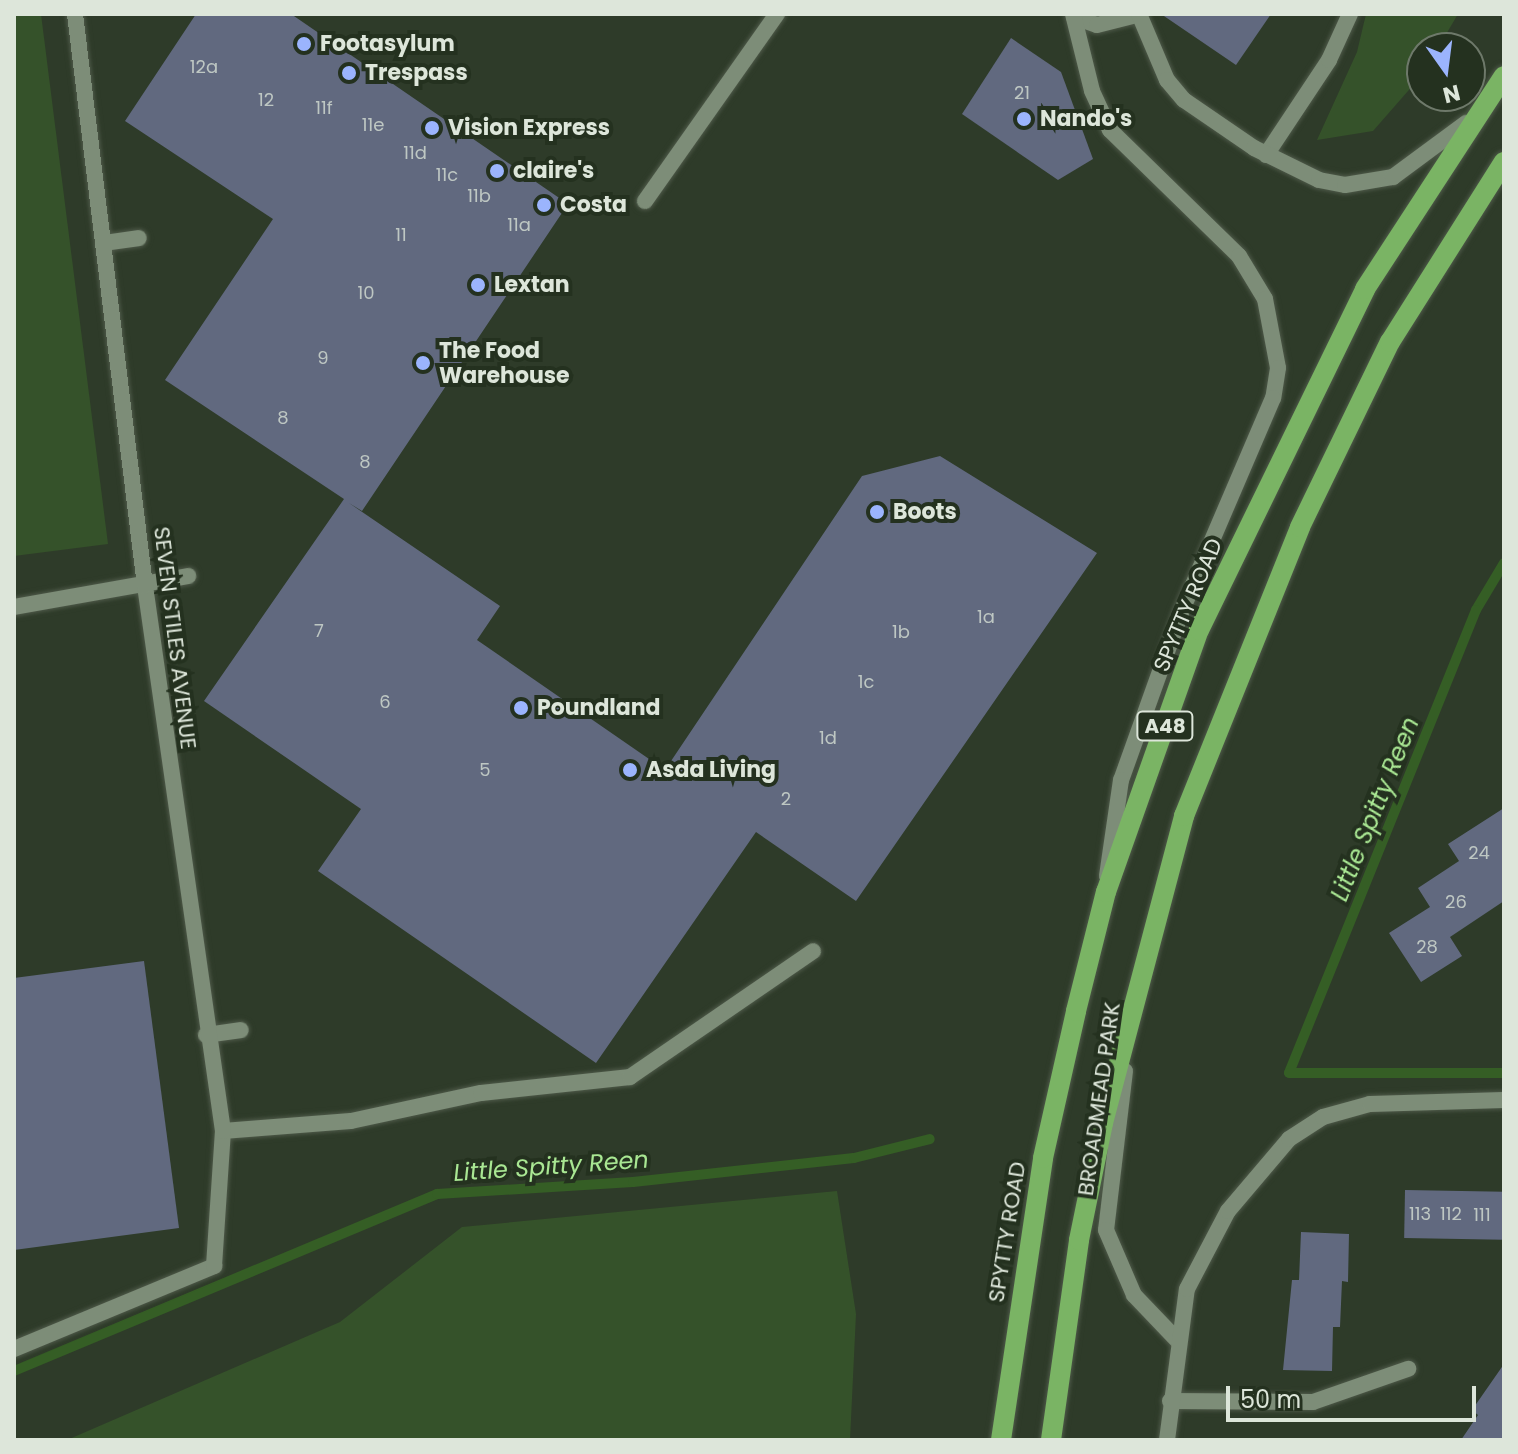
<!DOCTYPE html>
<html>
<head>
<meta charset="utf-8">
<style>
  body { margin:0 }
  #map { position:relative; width:1518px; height:1454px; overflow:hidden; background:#2e3b29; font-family:Poppins,sans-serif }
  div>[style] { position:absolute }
  .green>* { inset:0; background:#35522a }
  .stream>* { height:10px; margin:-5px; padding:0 5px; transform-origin:5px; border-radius:5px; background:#355e25 }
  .building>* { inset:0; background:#61697f; transform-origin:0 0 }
  .roads { filter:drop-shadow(0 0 2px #4e5949) drop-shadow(0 0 2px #4e5949) }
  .service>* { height:16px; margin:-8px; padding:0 8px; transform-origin:8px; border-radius:8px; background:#7d8d78 }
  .minor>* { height:16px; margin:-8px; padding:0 8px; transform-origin:8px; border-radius:8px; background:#7d8d78 }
  .primary>* { height:20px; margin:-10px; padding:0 10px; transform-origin:10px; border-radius:10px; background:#7ab464 }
  .dots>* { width:22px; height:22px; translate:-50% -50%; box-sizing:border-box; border:4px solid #24311f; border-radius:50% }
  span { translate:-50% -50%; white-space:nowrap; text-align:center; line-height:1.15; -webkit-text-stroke:8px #24311f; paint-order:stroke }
  .number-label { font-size:18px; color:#bec7c3 }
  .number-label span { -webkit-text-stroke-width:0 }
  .shield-label span { padding:2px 6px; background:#24311f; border:2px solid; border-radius:6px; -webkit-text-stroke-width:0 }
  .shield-label { font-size:20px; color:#dde6da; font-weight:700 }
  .poi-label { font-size:22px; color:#dde6da; font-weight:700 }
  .left { translate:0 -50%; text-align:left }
  .street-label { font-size:22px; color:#dde6da }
  .water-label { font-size:24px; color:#a9e793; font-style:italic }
  .frame { position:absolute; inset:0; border:16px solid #dde6da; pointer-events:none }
  .north { position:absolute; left:1406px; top:32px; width:80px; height:80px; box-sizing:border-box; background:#24311f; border:2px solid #6e796a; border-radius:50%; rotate:166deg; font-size:22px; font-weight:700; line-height:32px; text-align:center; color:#dde6da }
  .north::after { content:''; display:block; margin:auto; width:28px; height:36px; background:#9bb4fd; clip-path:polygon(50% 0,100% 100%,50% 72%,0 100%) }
  .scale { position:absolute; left:1226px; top:1386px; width:250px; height:36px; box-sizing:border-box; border:4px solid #dde6da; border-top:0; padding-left:10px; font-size:24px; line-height:28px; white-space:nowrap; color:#dde6da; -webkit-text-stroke:6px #24311f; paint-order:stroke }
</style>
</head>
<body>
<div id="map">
  <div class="green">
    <i style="clip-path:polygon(14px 14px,41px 14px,108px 544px,14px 556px)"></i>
    <i style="clip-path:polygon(1366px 14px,1458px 14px,1438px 48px,1422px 48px,1422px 75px,1373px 131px,1317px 140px,1357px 52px)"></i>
    <i style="clip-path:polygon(837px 1191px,856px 1314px,850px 1440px,67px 1440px,340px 1322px,462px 1227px)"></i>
  </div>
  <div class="stream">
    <i style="left:1504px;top:563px;width:55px;rotate:120.8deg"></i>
    <i style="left:1476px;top:610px;width:499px;rotate:112deg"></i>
    <i style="left:1289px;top:1073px;width:215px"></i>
    <i style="left:14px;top:1371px;width:459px;rotate:-22.7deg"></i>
    <i style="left:437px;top:1194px;width:196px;rotate:-3.5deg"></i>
    <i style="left:633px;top:1182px;width:222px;rotate:-6.2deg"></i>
    <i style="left:854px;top:1158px;width:78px;rotate:-14deg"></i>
  </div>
  <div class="building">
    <i style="clip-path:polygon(196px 14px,291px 14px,568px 204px,362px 511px,349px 503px,500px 606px,477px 640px,665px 770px,862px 476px,940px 456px,1097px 553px,856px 901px,756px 832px,596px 1063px,318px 871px,361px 809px,204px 701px,344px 499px,165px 380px,273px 219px,125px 121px)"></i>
    <i style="clip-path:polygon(1161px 14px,1271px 14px,1236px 65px)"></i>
    <i style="clip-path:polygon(1011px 38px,1061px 72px,1093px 159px,1058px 180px,962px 114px)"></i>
    <i style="clip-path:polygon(1504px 808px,1504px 901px,1450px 937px,1462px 956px,1421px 982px,1389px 933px,1430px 907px,1418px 888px,1459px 861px,1448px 844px)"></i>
    <i style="clip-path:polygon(144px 961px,179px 1228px,14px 1250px,14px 978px)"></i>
    <i style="left:1405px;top:1190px;width:99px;height:48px;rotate:1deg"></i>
    <i style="clip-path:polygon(1301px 1232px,1349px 1234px,1348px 1282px,1342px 1281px,1340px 1327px,1333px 1327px,1332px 1371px,1283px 1370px,1292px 1280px,1299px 1280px)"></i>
    <i style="clip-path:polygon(1504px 1364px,1504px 1440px,1461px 1440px,1478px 1415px,1472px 1410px)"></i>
  </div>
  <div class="roads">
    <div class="service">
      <i style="left:1074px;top:17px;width:24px;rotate:19deg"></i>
      <i style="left:1097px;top:25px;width:44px;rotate:-14.3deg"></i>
      <i style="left:1266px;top:155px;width:114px;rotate:-56.4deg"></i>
      <i style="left:1329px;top:60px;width:51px;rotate:-65.5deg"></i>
      <i style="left:645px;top:201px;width:229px;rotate:-54.8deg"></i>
      <i style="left:104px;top:243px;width:35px;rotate:-8deg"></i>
      <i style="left:14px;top:607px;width:177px;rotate:-10.1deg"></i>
      <i style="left:206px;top:1035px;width:35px;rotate:-8deg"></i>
      <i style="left:223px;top:1131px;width:128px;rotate:-4.5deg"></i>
      <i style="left:351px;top:1121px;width:133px;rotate:-12.2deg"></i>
      <i style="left:481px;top:1093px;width:150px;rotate:-6.1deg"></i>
      <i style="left:630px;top:1077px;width:222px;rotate:-34.5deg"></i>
    </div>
    <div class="minor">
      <i style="left:1073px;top:14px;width:79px;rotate:76.1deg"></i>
      <i style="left:1092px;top:91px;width:43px;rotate:65.2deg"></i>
      <i style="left:1110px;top:130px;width:180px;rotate:44.3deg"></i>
      <i style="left:1239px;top:256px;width:50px;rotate:58.8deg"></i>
      <i style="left:1265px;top:299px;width:70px;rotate:79.3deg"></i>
      <i style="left:1278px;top:368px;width:30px;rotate:99deg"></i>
      <i style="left:1273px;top:398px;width:231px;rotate:113.2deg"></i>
      <i style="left:1182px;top:610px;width:181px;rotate:109.7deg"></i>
      <i style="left:1121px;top:780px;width:97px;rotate:98.3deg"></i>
      <i style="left:1139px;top:14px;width:72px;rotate:67deg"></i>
      <i style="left:1167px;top:80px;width:26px;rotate:50deg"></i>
      <i style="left:1184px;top:100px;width:85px;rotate:34.4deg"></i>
      <i style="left:1254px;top:148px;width:72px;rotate:26.2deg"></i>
      <i style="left:1319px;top:180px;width:26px;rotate:11deg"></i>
      <i style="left:1345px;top:185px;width:49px;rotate:-9.5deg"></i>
      <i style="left:1393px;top:177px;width:91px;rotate:-36.5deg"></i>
      <i style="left:1125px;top:1071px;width:160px;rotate:96.8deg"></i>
      <i style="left:1106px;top:1230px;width:71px;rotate:66.7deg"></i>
      <i style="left:1134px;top:1295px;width:61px;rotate:46.3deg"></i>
      <i style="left:14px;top:1349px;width:217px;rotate:-22.5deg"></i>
      <i style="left:214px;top:1266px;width:135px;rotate:-86.2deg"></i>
      <i style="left:223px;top:1131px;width:551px;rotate:-98.14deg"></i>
      <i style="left:145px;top:586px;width:576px;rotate:-96.98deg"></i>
      <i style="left:1170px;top:1401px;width:143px;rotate:0.4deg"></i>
      <i style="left:1313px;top:1402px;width:101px;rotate:-19.2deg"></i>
      <i style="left:1167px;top:1440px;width:152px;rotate:-82.5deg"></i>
      <i style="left:1187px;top:1289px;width:88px;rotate:-62.3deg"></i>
      <i style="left:1228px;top:1211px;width:94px;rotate:-49.7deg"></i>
      <i style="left:1289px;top:1139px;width:40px;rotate:-32.9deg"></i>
      <i style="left:1323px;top:1117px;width:49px;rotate:-15.5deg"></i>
      <i style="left:1370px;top:1104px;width:134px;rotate:-1.7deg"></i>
    </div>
    <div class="primary">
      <i style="left:1001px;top:1440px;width:285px;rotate:-81.5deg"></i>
      <i style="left:1043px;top:1158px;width:151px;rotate:-77.3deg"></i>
      <i style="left:1076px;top:1011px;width:123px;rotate:-75.9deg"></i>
      <i style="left:1106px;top:892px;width:278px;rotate:-70.5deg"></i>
      <i style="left:1199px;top:630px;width:379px;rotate:-64deg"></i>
      <i style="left:1365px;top:289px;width:254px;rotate:-56.9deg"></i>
      <i style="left:1051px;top:1440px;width:202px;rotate:-82deg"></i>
      <i style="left:1079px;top:1240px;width:119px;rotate:-78.4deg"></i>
      <i style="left:1103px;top:1123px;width:318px;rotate:-75.2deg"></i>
      <i style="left:1184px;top:816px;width:311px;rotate:-68.1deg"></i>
      <i style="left:1300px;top:527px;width:206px;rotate:-64.1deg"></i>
      <i style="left:1390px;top:342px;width:213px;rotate:-57.7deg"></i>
    </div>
  </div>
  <div class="dots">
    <i style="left:304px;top:44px;background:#9bb4fd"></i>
    <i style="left:349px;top:73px;background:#9bb4fd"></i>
    <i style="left:1024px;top:119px;background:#9bb4fd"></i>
    <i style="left:432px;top:128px;background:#9bb4fd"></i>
    <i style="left:497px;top:171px;background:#9bb4fd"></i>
    <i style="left:544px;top:205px;background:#9bb4fd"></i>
    <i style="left:478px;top:285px;background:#9bb4fd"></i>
    <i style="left:423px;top:363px;background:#9bb4fd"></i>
    <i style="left:877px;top:512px;background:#9bb4fd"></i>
    <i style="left:521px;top:708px;background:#9bb4fd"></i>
    <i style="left:630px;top:770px;background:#9bb4fd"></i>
  </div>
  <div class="number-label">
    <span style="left:204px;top:67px">12a</span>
    <span style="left:1022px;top:93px">21</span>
    <span style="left:266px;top:100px">12</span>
    <span style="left:324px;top:108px">11f</span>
    <span style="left:373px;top:125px">11e</span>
    <span style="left:415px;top:153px">11d</span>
    <span style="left:447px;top:175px">11c</span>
    <span style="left:479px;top:196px">11b</span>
    <span style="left:519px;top:225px">11a</span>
    <span style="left:401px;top:235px">11</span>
    <span style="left:366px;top:293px">10</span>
    <span style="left:323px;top:358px">9</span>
    <span style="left:283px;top:418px">8</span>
    <span style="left:365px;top:462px">8</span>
    <span style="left:986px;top:617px">1a</span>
    <span style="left:319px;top:631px">7</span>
    <span style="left:901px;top:632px">1b</span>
    <span style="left:866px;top:682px">1c</span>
    <span style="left:385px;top:702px">6</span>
    <span style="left:828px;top:738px">1d</span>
    <span style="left:485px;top:770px">5</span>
    <span style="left:786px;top:799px">2</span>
    <span style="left:1479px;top:853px">24</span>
    <span style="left:1456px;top:902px">26</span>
    <span style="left:1427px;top:947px">28</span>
    <span style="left:1420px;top:1214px">113</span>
    <span style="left:1451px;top:1214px">112</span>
    <span style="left:1482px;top:1215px">111</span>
  </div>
  <div class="shield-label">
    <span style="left:1165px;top:726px">A48</span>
  </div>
  <div class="poi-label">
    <span class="left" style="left:320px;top:44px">Footasylum</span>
    <span class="left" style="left:365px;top:73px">Trespass</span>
    <span class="left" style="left:1040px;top:119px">Nando's</span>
    <span class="left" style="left:448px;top:128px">Vision Express</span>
    <span class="left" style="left:513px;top:171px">claire's</span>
    <span class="left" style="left:560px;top:205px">Costa</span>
    <span class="left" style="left:494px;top:285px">Lextan</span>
    <span class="left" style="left:439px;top:363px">The Food<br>Warehouse</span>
    <span class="left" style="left:893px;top:512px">Boots</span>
    <span class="left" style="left:537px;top:708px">Poundland</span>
    <span class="left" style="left:646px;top:770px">Asda Living</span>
  </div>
  <div class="street-label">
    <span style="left:1188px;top:605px;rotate:-67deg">SPYTTY ROAD</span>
    <span style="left:175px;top:638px;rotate:83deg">SEVEN STILES AVENUE</span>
    <span style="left:1099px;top:1099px;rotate:-82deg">BROADMEAD PARK</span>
    <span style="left:1007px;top:1232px;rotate:-81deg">SPYTTY ROAD</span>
  </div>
  <div class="water-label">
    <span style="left:1375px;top:809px;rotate:-68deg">Little Spitty Reen</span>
    <span style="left:551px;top:1166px;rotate:-4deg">Little Spitty Reen</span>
  </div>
  <div class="frame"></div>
  <div class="north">N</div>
  <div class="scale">50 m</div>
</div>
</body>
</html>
